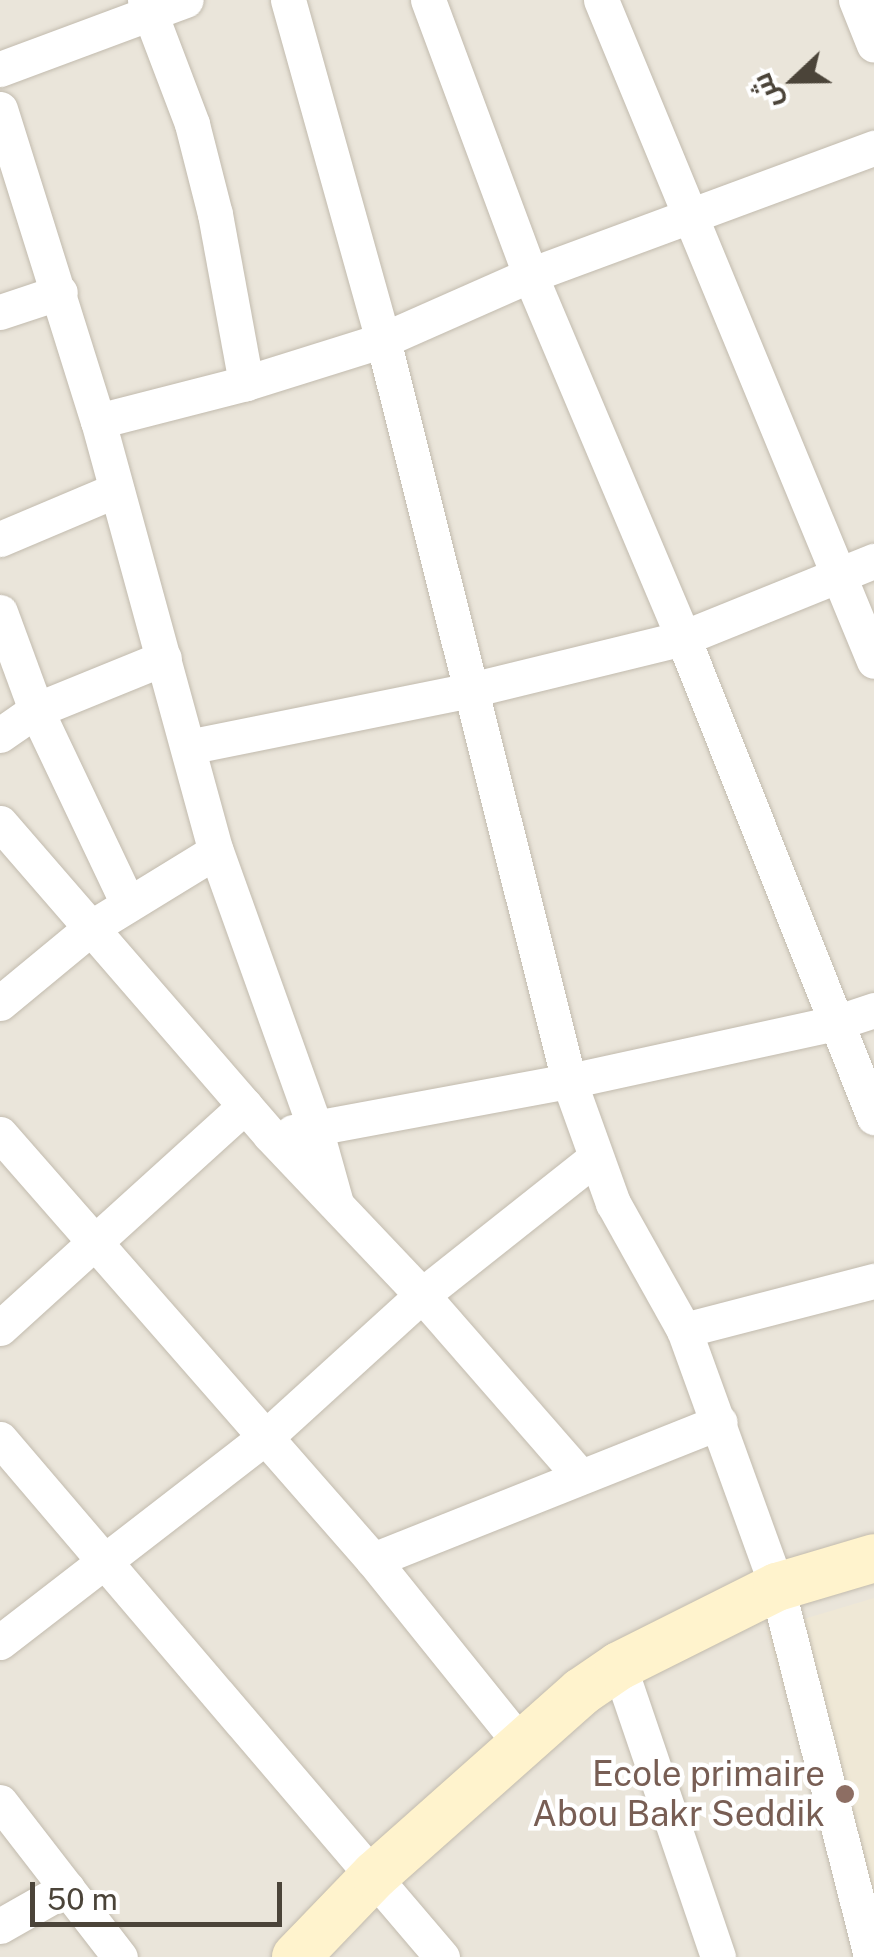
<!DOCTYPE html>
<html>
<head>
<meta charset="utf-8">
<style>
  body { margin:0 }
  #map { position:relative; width:874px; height:1957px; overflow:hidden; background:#f6f3ec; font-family:"Public Sans",Cairo,sans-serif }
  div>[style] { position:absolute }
  .residential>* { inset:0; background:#eae5da; transform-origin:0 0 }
  .education>* { inset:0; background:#efe8d6 }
  .roads { filter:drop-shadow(0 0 2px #c2bbae) drop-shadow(0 0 2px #c2bbae) }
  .street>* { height:35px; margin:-17.5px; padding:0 17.5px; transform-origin:17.5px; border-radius:17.5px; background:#fff }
  .secondary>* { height:48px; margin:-24px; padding:0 24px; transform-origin:24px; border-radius:24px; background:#fff3cd }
  .dots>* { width:28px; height:28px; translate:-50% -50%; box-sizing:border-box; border:5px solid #fff; border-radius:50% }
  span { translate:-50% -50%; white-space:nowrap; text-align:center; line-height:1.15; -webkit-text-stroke:9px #fff; paint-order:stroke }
  .education-label { font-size:35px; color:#785e54 }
  .right { translate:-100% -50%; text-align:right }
  .north { position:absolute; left:744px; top:30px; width:100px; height:100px; -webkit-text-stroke:8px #fff; paint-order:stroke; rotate:248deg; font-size:28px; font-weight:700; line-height:40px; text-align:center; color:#4b4439 }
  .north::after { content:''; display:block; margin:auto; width:35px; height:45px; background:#4b4439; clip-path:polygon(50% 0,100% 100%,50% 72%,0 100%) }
  .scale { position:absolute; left:30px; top:1882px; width:252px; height:45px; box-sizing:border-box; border:5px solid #4b4439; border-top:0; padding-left:12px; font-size:30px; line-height:35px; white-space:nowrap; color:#4b4439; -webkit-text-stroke:8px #fff; paint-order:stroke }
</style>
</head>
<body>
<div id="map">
  <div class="residential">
    <i style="left:0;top:0;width:874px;height:1957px"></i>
  </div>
  <div class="education">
    <i style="clip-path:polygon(874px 1598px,874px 1957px,863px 1957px,767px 1630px)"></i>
  </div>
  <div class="roads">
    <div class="street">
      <i style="left:145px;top:0;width:133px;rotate:69.2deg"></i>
      <i style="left:192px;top:124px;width:93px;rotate:75.7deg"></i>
      <i style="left:215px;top:214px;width:172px;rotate:79.6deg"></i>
      <i style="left:288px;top:0;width:353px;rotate:74.4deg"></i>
      <i style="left:383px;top:340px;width:764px;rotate:75.91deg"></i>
      <i style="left:569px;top:1081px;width:130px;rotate:70.2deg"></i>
      <i style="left:613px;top:1203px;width:145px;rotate:60.8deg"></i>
      <i style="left:684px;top:1330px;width:273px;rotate:70.1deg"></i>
      <i style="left:777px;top:1587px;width:382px;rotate:75.7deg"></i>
      <i style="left:428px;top:0;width:293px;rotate:69.6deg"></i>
      <i style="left:530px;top:275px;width:394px;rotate:67.1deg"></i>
      <i style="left:683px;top:638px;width:516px;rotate:68.26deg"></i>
      <i style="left:601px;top:0;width:715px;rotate:67.56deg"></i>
      <i style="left:856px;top:0;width:48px;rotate:68.2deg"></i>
      <i style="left:0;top:69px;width:198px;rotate:-20.4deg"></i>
      <i style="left:0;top:109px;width:327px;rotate:72.6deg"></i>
      <i style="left:98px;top:421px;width:446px;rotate:74.7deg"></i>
      <i style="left:216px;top:851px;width:294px;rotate:70.3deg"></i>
      <i style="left:315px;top:1128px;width:78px;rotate:74.4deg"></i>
      <i style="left:0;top:312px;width:63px;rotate:-18.4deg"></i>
      <i style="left:98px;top:421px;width:153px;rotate:-14.4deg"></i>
      <i style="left:246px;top:383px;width:144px;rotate:-17.4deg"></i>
      <i style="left:383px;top:340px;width:161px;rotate:-23.9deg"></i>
      <i style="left:530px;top:275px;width:367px;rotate:-20.3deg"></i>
      <i style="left:0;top:539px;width:126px;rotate:-22.9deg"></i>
      <i style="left:0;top:612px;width:104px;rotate:69.8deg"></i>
      <i style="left:36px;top:710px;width:215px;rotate:64.6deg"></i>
      <i style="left:0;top:735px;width:44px;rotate:-34.8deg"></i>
      <i style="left:36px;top:710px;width:138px;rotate:-22.1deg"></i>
      <i style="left:188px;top:747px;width:288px;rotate:-11.4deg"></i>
      <i style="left:470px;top:690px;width:219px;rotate:-13.7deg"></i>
      <i style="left:683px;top:638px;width:206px;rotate:-22deg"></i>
      <i style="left:0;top:823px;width:413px;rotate:49.1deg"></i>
      <i style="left:270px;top:1135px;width:221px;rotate:46.5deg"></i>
      <i style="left:422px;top:1295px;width:240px;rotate:48.9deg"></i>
      <i style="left:0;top:1003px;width:119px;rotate:-39.6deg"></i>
      <i style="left:92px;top:927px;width:145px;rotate:-31.5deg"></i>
      <i style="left:293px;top:1132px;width:281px;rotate:-10.5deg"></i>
      <i style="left:569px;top:1081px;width:272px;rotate:-12.3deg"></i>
      <i style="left:835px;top:1023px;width:41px;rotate:-18.4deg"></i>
      <i style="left:0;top:1134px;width:566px;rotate:48.8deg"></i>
      <i style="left:373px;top:1560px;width:235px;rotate:51.2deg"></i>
      <i style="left:0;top:1328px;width:331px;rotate:-42.2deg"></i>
      <i style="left:684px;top:1330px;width:196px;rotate:-14.5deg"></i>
      <i style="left:0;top:1439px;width:681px;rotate:49.53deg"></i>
      <i style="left:373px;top:1560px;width:373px;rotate:-21.7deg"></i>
      <i style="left:0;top:1642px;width:337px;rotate:-37.7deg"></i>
      <i style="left:267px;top:1436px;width:210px;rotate:-42.3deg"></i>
      <i style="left:422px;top:1295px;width:221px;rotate:-38.4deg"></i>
      <i style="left:619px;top:1666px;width:307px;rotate:71.2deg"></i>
      <i style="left:0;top:1802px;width:196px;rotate:52.3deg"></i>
      <i style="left:0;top:1926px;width:77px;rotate:-29.6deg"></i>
    </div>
    <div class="secondary">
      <i style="left:296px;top:1957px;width:114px;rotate:-46.1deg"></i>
      <i style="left:375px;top:1875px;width:276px;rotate:-41.6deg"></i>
      <i style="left:581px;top:1692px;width:46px;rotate:-34.4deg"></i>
      <i style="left:619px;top:1666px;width:177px;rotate:-26.6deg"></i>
      <i style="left:777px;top:1587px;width:101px;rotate:-16.6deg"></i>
    </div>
  </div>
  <div class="dots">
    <i style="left:845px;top:1794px;background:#8d6e63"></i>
  </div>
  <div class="education-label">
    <span class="right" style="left:825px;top:1794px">Ecole primaire<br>Abou Bakr Seddik</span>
  </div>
  <div class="north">ش</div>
  <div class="scale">50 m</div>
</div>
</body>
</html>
